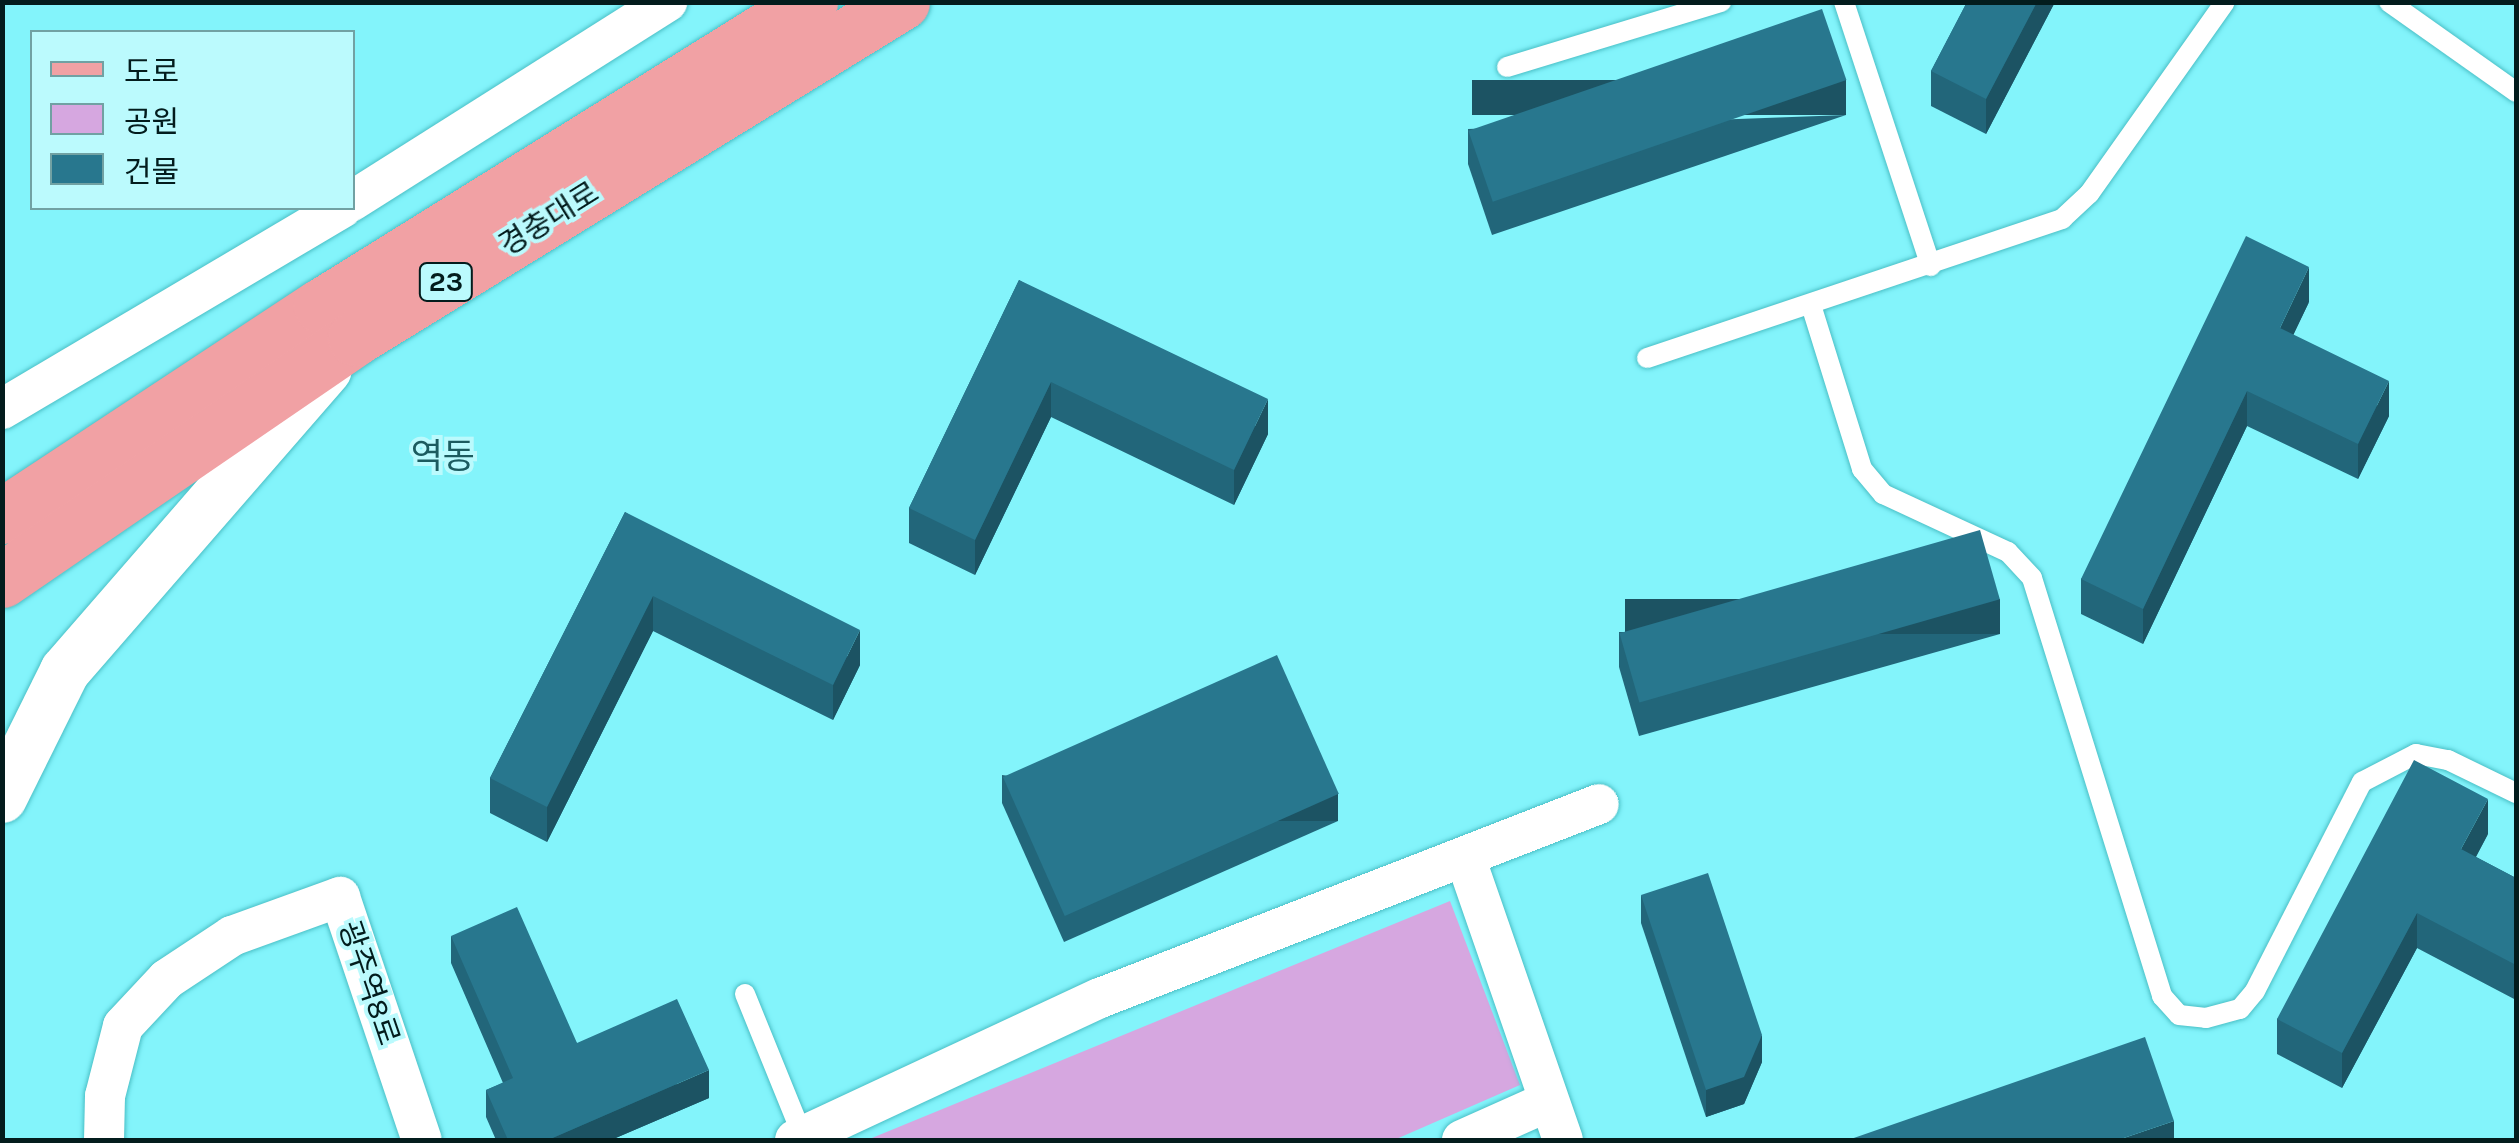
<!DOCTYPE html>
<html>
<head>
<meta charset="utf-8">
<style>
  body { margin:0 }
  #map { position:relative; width:2519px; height:1143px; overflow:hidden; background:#83f4fb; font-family:Karla,"Noto Sans KR",sans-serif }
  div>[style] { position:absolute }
  .green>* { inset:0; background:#d6a7e0 }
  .roads { filter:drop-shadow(0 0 2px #4abfc6) drop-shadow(0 0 2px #4abfc6) }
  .service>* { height:20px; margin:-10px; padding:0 10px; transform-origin:10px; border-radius:10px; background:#fff }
  .minor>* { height:40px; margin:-20px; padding:0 20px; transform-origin:20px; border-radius:20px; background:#fff }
  .tertiary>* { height:50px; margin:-25px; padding:0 25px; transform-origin:25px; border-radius:25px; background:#fff }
  .primary>* { height:55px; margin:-27.5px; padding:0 27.5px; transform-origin:27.5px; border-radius:27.5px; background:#f1a1a4 }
  .wall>* { inset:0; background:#22667a }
  .shaded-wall>* { inset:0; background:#1c5363; transform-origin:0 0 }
  .building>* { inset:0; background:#28778e; transform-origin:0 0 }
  span { translate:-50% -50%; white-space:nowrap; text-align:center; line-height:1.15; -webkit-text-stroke:8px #bbfafd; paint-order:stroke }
  .shield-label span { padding:2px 8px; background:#bbfafd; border:2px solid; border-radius:8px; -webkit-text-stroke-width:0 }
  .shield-label { font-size:28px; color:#031c1d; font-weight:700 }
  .street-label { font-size:30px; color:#031c1d }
  .quarter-label { font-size:35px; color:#1c5b5f }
  .frame { position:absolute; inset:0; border:5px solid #031c1d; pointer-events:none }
  .legend { position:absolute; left:30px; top:30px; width:325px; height:180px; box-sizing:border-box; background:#bbfafd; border:2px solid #71a1a3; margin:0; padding:12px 18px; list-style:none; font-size:30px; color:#031c1d }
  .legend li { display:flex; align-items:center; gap:20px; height:50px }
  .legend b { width:50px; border:2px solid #71a1a3 }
</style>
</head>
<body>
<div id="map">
  <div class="green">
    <i style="clip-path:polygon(1450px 901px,1520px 1085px,1394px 1140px,867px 1140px)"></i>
  </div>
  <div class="roads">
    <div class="service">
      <i style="left:1844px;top:2px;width:278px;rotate:71.8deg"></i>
      <i style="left:2389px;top:2px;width:156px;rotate:35.3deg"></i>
      <i style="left:1507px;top:67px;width:224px;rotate:-16.9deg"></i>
      <i style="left:1811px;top:305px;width:172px;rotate:72.7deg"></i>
      <i style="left:1862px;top:469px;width:33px;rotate:50deg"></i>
      <i style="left:1883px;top:494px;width:138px;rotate:24.9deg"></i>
      <i style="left:2008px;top:552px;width:35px;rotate:47deg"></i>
      <i style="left:2032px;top:578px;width:438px;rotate:72.7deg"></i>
      <i style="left:2162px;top:996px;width:25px;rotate:48deg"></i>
      <i style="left:2179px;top:1015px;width:27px;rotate:6deg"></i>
      <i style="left:2206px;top:1018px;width:35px;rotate:-15deg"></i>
      <i style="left:2240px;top:1009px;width:23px;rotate:-50deg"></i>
      <i style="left:2255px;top:991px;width:235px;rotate:-62.9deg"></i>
      <i style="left:2362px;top:782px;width:61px;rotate:-27.4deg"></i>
      <i style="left:2416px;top:754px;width:33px;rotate:11deg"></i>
      <i style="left:2448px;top:760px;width:76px;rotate:25.9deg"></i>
      <i style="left:1647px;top:358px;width:438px;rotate:-18.5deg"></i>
      <i style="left:2062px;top:219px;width:37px;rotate:-43deg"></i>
      <i style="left:2089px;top:194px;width:235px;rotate:-54.7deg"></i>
      <i style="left:745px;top:994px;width:154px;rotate:67.9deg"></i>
    </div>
    <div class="minor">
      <i style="left:352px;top:201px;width:373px;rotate:-32.3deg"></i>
      <i style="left:2px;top:409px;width:395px;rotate:-30.6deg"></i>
      <i style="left:1465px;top:857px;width:299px;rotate:70.9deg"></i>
      <i style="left:104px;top:1140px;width:44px;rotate:-88.7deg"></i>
      <i style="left:105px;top:1096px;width:72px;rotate:-75.6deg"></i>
      <i style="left:123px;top:1026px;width:64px;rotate:-46.9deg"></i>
      <i style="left:167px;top:979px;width:78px;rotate:-33.5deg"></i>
      <i style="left:232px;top:936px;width:115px;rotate:-19.9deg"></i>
      <i style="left:340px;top:897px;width:256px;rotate:71.4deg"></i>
      <i style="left:795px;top:1140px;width:336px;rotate:-25deg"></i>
      <i style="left:1100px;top:998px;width:535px;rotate:-21.24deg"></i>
      <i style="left:1462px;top:1140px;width:95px;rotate:-24.1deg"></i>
    </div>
    <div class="tertiary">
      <i style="left:2px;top:798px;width:142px;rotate:-63.6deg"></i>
      <i style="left:65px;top:671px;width:399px;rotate:-49deg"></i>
    </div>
    <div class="primary">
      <i style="left:2px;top:516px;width:382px;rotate:-33.4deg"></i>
      <i style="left:321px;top:306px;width:576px;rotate:-31.87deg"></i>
      <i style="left:2px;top:580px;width:428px;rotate:-34.4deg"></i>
      <i style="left:355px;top:338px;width:642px;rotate:-31.56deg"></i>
    </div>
  </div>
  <div class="wall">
    <i style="clip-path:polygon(1967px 2px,2055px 2px,1986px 134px,1931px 106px,1931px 71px)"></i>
    <i style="clip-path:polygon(1846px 115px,1492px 235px,1468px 164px,1468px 129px)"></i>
    <i style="clip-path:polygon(1019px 280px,1268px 434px,1234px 505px,1051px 417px,975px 575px,909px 543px,909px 508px)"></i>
    <i style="clip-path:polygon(2309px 302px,2293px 335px,2389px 416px,2358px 479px,2247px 426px,2143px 644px,2081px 614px,2081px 579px)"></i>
    <i style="clip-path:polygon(625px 512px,860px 665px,833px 720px,653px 631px,547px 842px,490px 813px,490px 778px)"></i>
    <i style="clip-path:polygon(1619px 632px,2000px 634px,1639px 736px,1619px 667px)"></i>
    <i style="clip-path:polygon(1002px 775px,1338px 821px,1064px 942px,1002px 803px)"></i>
    <i style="clip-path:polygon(2488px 834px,2476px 857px,2516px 878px,2516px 1000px,2417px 948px,2342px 1088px,2277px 1054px,2277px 1019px)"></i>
    <i style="clip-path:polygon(1641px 895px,1762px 1062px,1744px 1104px,1706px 1117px,1641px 923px)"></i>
    <i style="clip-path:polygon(451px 936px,577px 1043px,709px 1098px,611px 1140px,496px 1140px,486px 1117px,486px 1090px,503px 1083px,451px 963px)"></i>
  </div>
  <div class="shaded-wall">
    <i style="clip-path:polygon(2037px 2px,2055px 2px,1986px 134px,1986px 99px)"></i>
    <i style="left:1846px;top:80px;width:35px;height:374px;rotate:90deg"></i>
    <i style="clip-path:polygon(2309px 267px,2309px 302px,2280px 363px,2280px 328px)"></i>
    <i style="clip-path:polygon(2389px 381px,2389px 416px,2358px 479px,2358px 444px)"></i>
    <i style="clip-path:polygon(1051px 382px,1051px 417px,975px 575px,975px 540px)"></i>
    <i style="clip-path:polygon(2247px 391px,2247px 426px,2143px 644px,2143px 609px)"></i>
    <i style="clip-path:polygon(1268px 399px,1268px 434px,1234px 505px,1234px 470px)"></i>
    <i style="clip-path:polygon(653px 596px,653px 631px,547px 842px,547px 807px)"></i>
    <i style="left:2000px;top:599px;width:35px;height:375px;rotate:90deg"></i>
    <i style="clip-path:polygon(860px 630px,860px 665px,833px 720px,833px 685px)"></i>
    <i style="left:1338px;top:794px;width:27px;height:299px;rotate:90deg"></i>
    <i style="clip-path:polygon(2488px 799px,2488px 834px,2461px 884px,2461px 849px)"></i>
    <i style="clip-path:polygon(2417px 913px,2417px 948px,2342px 1088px,2342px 1053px)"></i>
    <i style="clip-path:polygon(1762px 1035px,1762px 1062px,1744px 1104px,1706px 1117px,1706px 1090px)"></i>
    <i style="clip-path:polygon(709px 1070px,709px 1098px,611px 1140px,548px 1140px)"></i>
    <i style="clip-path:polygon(2174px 1121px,2174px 1140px,2118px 1140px)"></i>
  </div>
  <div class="building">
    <i style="clip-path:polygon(1967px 2px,2037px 2px,1986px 99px,1931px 71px)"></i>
    <i style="left:1822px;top:9px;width:75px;height:374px;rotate:71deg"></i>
    <i style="clip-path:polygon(2246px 236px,2309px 267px,2280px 328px,2389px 381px,2358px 444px,2247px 391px,2143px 609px,2081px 579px)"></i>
    <i style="clip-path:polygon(1019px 280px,1268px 399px,1234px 470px,1051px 382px,975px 540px,909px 508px)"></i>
    <i style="clip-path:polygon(625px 512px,860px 630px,833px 685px,653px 596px,547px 807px,490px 778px)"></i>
    <i style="left:1980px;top:530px;width:72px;height:375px;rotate:74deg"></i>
    <i style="left:1277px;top:655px;width:152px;height:300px;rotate:66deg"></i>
    <i style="clip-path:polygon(2414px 760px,2488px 799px,2461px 849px,2516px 878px,2516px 965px,2417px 913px,2342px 1053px,2277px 1019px)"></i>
    <i style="clip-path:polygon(1708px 873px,1762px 1035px,1744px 1077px,1706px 1090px,1641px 895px)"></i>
    <i style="clip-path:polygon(517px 907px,577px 1043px,677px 999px,709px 1070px,548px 1140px,508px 1140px,486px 1090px,513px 1078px,451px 936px)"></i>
    <i style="clip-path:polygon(2145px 1037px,2174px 1121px,2118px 1140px,1848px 1140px)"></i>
  </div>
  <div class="shield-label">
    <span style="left:446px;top:282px">23</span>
  </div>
  <div class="street-label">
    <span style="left:549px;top:219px;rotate:-32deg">경충대로</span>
    <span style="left:369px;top:983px;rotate:71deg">광주역8로</span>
  </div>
  <div class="quarter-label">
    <span style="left:443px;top:457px">역동</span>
  </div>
  <div class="frame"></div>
  <ul class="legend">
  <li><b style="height:12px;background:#f1a1a4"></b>도로</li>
  <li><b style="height:28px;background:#d6a7e0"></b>공원</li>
  <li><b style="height:28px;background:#28778e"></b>건물</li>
  </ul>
</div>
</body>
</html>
